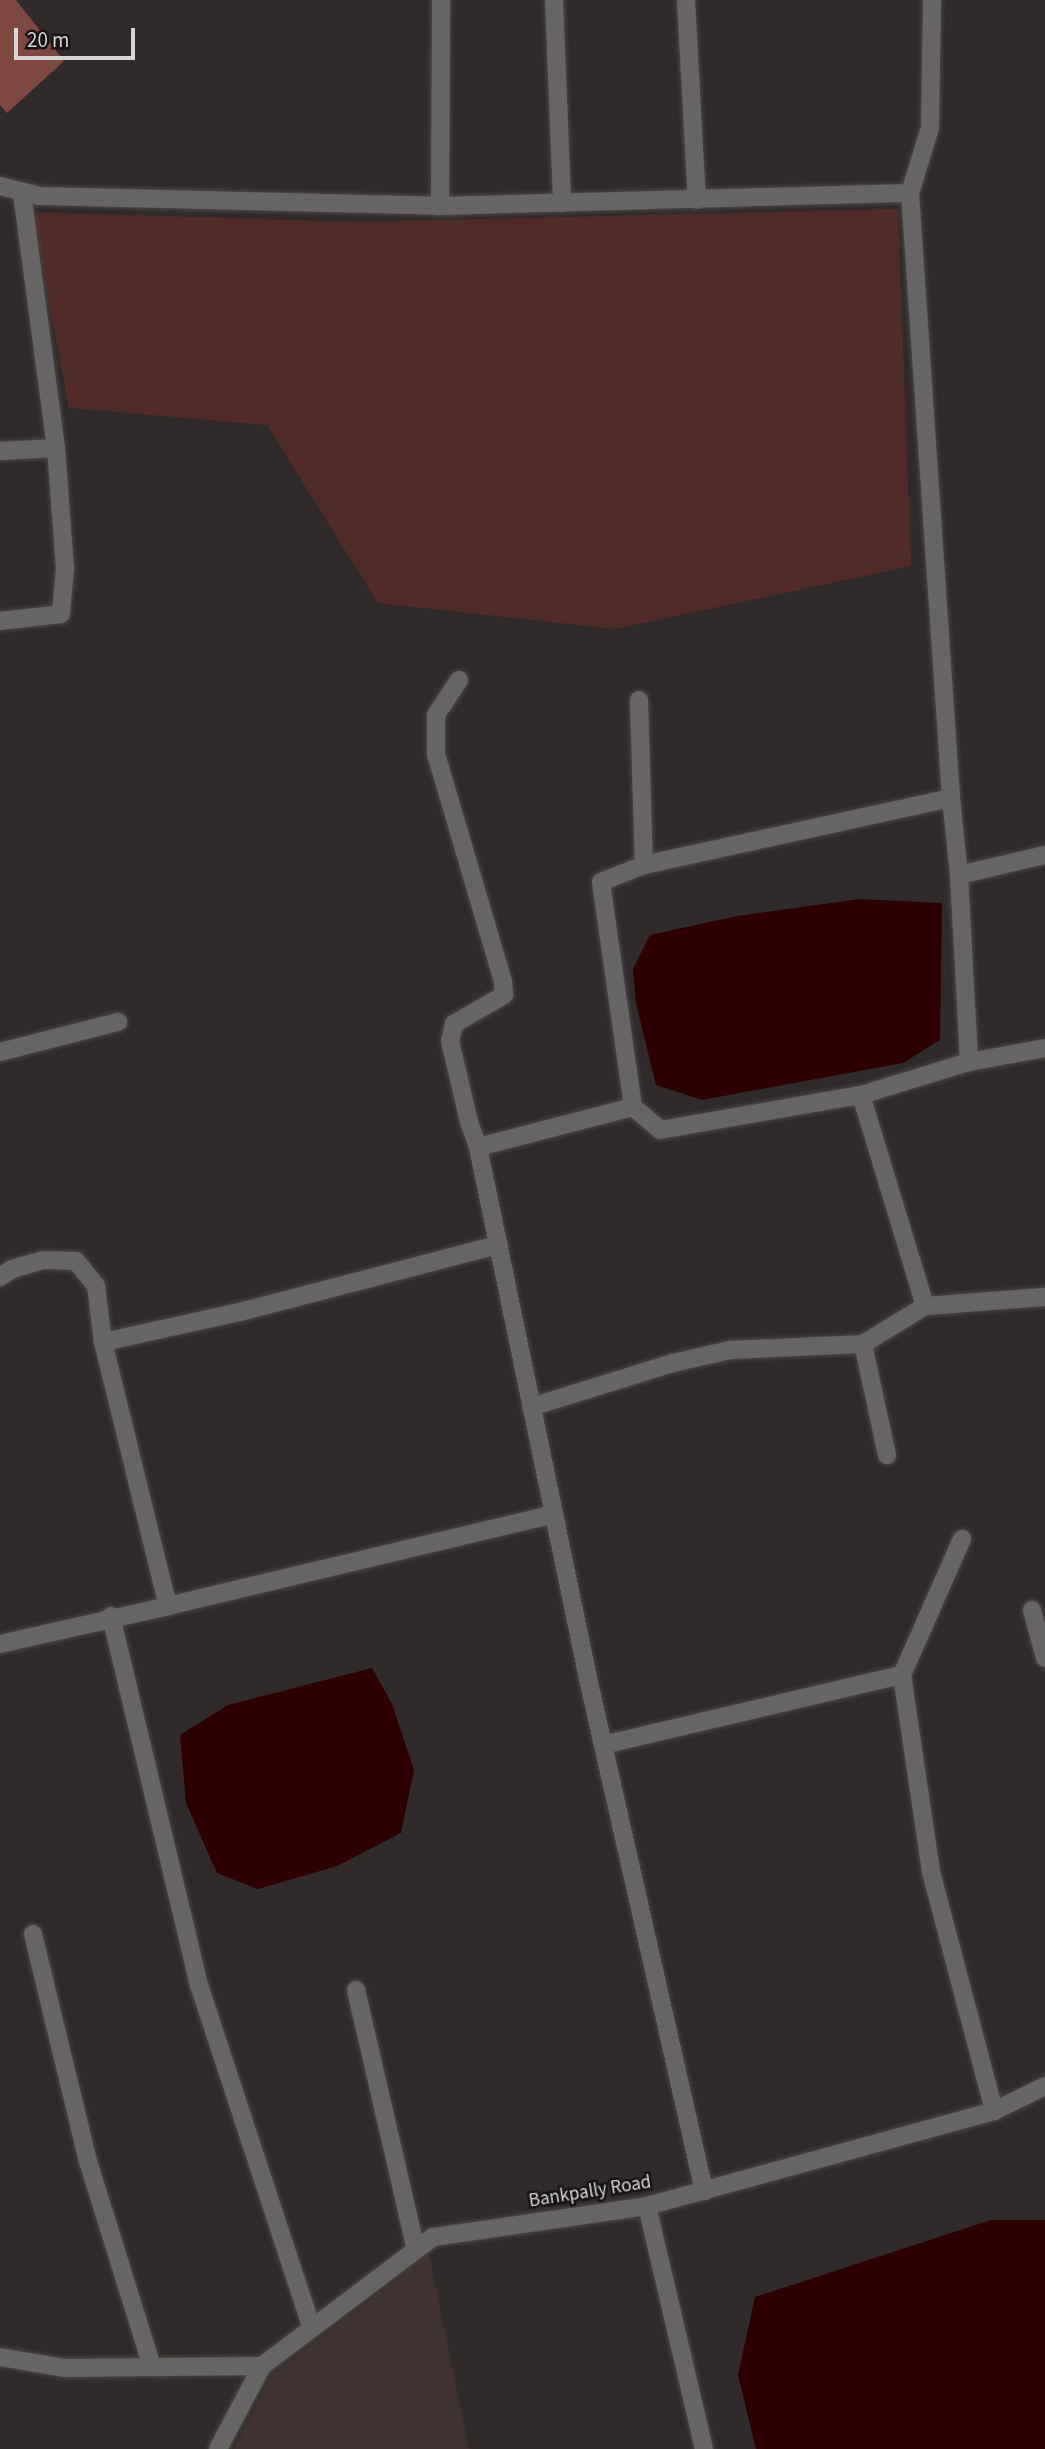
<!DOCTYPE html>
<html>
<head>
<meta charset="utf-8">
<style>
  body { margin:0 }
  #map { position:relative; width:1045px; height:2449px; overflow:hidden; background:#302b2a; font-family:"Source Sans 3",sans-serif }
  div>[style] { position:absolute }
  .built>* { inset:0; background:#3f3230 }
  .green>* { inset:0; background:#502b27 }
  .water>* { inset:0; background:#2d0001 }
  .building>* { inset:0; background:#7e4841 }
  .roads { filter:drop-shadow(0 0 2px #4b4645) drop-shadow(0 0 2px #4b4645) }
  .minor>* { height:18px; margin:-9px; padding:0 9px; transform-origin:9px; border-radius:9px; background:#676464 }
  span { translate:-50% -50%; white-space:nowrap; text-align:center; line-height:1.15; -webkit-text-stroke:5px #161413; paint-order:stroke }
  .street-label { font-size:19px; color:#d7d4d3 }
  .scale { position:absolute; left:14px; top:28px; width:121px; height:32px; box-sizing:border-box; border:4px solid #d7d4d3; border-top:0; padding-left:9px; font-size:21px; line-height:24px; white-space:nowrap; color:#d7d4d3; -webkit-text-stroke:5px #161413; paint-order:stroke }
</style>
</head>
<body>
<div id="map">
  <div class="built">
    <i style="clip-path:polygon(429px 2254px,469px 2449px,234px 2449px,271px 2376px)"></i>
  </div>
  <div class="green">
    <i style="clip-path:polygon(898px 209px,911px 566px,615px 629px,378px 603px,267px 425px,69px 408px,32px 212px,358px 222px)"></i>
  </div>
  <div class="water">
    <i style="clip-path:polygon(860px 899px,942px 903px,940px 1040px,903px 1063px,702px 1100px,656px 1085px,636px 1003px,633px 969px,650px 935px,737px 916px)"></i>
    <i style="clip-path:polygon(372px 1668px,392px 1704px,414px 1770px,401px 1833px,337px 1866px,258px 1889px,217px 1873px,186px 1803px,180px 1735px,228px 1705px)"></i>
    <i style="clip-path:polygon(991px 2220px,1045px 2220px,1045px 2449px,756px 2449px,738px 2375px,755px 2297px)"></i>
  </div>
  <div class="building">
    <i style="clip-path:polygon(0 0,16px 0,64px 61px,7px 113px,0 105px)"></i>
  </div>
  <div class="roads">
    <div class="minor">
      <i style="left:554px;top:0;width:203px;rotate:87.7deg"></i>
      <i style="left:686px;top:0;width:200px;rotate:86.9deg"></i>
      <i style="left:0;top:186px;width:41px;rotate:14deg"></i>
      <i style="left:40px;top:196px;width:400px;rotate:1.4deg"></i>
      <i style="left:440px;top:206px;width:470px;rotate:-1.6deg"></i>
      <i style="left:910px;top:193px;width:606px;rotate:86.12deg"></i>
      <i style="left:951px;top:798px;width:77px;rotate:84.1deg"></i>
      <i style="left:959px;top:875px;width:187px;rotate:86.9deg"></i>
      <i style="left:910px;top:193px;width:68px;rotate:-72.9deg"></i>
      <i style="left:930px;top:128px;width:128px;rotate:-89.1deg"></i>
      <i style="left:440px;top:206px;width:206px;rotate:-89.7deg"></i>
      <i style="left:0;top:451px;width:56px;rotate:-3.1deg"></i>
      <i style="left:0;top:621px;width:61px;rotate:-6.5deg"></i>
      <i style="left:61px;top:614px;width:46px;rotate:-85deg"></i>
      <i style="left:65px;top:568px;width:120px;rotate:-94.3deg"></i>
      <i style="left:56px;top:448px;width:258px;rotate:-97.6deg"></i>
      <i style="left:459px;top:680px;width:42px;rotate:123.3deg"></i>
      <i style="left:436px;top:715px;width:39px;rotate:90deg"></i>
      <i style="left:436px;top:754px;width:238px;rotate:73.6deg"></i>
      <i style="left:503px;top:982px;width:13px;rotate:86deg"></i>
      <i style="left:504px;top:995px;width:58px;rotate:149.9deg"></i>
      <i style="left:454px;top:1024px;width:17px;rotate:103deg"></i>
      <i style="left:450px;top:1041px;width:83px;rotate:76.8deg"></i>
      <i style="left:469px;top:1122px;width:27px;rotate:70deg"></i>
      <i style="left:639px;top:700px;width:165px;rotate:88.3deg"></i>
      <i style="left:951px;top:798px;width:314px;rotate:167.7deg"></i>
      <i style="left:644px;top:865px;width:46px;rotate:158.4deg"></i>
      <i style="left:601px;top:882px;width:227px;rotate:81.9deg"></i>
      <i style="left:633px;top:1107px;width:35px;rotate:40deg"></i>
      <i style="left:660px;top:1130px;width:204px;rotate:-9.9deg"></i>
      <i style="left:861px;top:1095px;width:113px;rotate:-17deg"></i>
      <i style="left:969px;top:1062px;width:77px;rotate:-10.4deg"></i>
      <i style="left:959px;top:875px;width:88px;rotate:-13.1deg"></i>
      <i style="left:0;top:1052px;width:122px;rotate:-14.3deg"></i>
      <i style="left:861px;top:1095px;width:220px;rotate:73.1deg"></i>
      <i style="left:633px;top:1107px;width:160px;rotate:165.5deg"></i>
      <i style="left:478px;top:1147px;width:547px;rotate:78.3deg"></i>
      <i style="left:589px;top:1683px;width:521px;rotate:77.24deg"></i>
      <i style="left:0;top:1277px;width:14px;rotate:-34deg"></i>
      <i style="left:12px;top:1269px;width:33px;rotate:-16deg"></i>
      <i style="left:44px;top:1260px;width:32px;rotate:2deg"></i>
      <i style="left:76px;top:1261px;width:32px;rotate:51deg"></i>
      <i style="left:96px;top:1286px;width:56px;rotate:82.9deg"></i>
      <i style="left:103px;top:1342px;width:272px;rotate:76.2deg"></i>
      <i style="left:168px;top:1606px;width:397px;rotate:-13.4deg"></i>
      <i style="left:103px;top:1342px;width:140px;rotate:-12.4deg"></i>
      <i style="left:240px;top:1312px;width:267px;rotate:-14.6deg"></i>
      <i style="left:531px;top:1407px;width:149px;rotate:-17.2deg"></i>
      <i style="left:673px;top:1363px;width:58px;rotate:-12.8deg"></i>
      <i style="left:730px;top:1350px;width:133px;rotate:-2.6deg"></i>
      <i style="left:887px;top:1455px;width:114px;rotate:-102.2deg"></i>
      <i style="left:863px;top:1344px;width:73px;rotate:-31.5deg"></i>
      <i style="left:925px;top:1306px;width:120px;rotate:-4.3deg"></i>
      <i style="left:1032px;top:1610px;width:50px;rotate:74.8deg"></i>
      <i style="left:111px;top:1616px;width:379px;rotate:76.6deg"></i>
      <i style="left:199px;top:1985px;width:361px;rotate:71.8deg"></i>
      <i style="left:0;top:1644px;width:172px;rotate:-12.7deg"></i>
      <i style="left:902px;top:1675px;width:199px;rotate:81.6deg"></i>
      <i style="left:931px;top:1872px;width:247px;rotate:75.2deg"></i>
      <i style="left:603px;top:1745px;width:307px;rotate:-13.2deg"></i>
      <i style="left:902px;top:1675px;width:149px;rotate:-66.2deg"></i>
      <i style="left:33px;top:1934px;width:230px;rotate:76.4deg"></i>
      <i style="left:87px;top:2158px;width:219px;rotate:72.7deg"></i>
      <i style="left:356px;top:1990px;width:267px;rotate:77deg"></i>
      <i style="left:647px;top:2206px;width:250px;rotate:76.8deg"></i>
      <i style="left:0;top:2357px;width:66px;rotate:9.6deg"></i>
      <i style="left:65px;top:2368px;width:197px;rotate:-0.6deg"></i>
      <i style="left:218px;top:2449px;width:94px;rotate:-62.1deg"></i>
      <i style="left:262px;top:2366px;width:214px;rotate:-37deg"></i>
      <i style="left:433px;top:2237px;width:216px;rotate:-8.2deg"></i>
      <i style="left:647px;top:2206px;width:360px;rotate:-15.3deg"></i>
      <i style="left:994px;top:2111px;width:57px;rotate:-26.1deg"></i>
    </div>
  </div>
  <div class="street-label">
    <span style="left:590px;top:2192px;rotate:-9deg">Bankpally Road</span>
  </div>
  <div class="scale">20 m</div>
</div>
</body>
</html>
